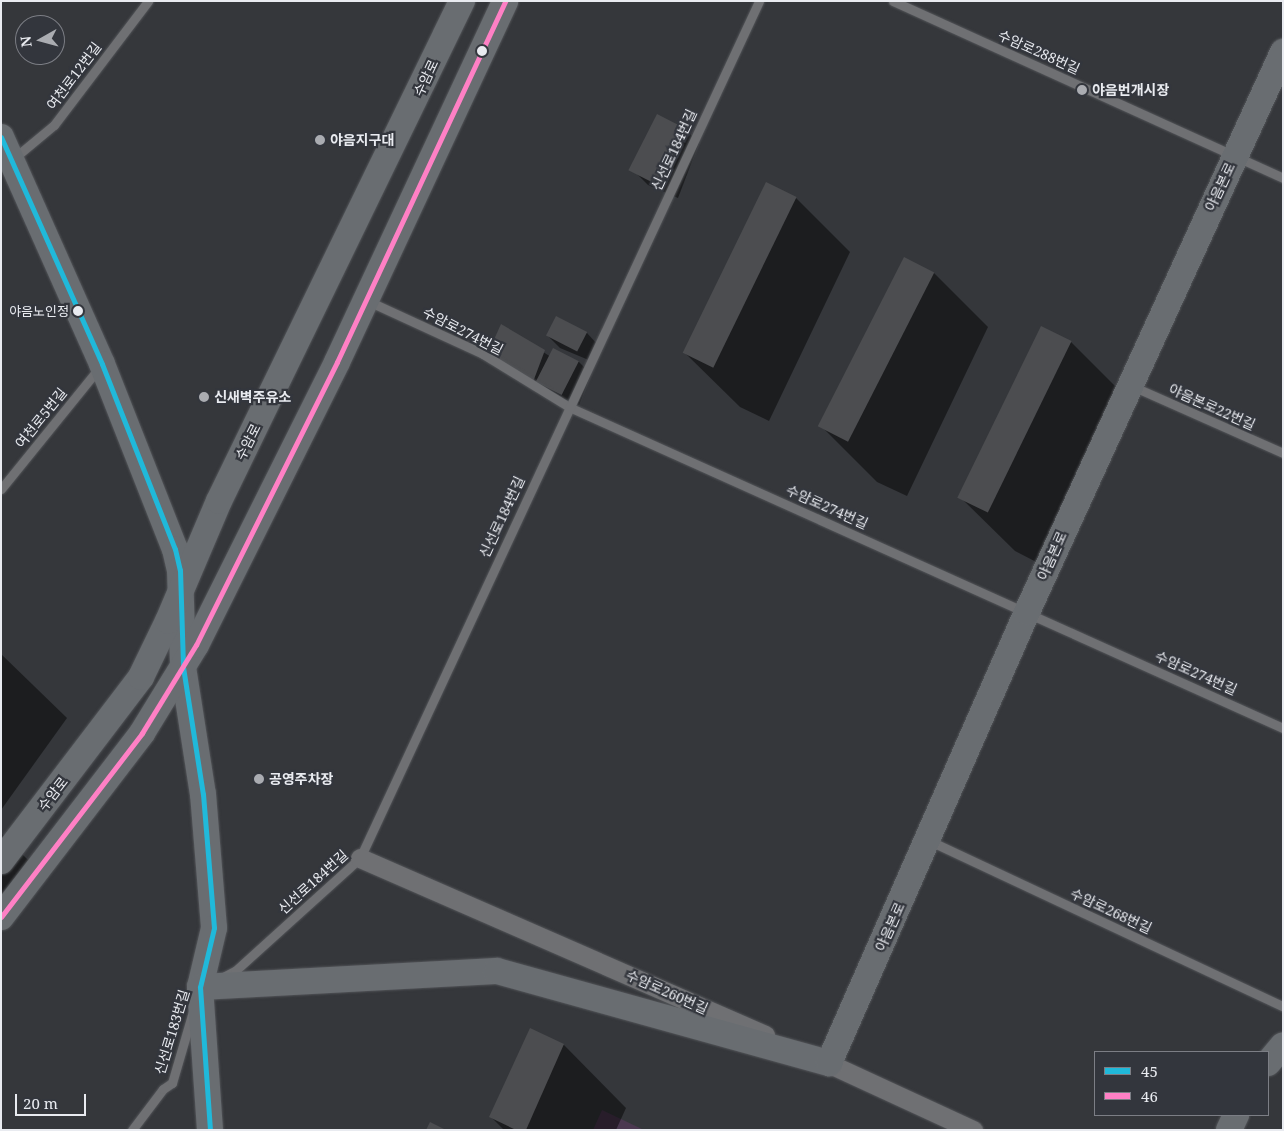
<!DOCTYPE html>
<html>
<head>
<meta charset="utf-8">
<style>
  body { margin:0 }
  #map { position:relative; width:1284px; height:1131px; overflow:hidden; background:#35373b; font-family:"Noto Serif","Noto Sans KR",serif }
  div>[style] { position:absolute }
  .green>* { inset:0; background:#4b3850 }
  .shadow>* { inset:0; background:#0007 }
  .building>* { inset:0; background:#4c4d50; transform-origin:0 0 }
  .roads { filter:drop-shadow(0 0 1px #525458) drop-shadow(0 0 1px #525458) }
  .lane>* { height:9px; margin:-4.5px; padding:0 4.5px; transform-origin:4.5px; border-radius:4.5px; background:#6f7073 }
  .street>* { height:19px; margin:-9.5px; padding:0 9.5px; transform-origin:9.5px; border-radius:9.5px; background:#6f7073 }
  .secondary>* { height:26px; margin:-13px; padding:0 13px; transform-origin:13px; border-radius:13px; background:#696d71 }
  .bus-1>* { height:5px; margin:-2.5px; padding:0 2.5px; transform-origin:2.5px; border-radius:2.5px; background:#20b9da }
  .bus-2>* { height:5px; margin:-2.5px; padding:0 2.5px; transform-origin:2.5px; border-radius:2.5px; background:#ff80c5 }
  .dots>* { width:14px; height:14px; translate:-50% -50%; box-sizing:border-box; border:2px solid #33363d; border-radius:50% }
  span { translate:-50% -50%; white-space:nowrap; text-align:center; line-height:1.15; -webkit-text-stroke:4.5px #33363d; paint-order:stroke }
  .bus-label { font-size:13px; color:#e9ebf0 }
  .right { translate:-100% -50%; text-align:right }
  .street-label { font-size:14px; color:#e9ebf0 }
  .poi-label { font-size:14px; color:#e9ebf0; font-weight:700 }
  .left { translate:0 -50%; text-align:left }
  .frame { position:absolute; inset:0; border:2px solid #e9ebf0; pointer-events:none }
  .legend { position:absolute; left:1094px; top:1051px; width:175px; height:65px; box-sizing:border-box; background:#33363d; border:1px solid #7c7e85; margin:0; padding:6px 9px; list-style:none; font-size:15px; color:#e9ebf0 }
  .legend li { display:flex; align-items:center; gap:10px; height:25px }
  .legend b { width:25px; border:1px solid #7c7e85 }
  .north { position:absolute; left:15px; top:15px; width:50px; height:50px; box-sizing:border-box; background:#33363d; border:1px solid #7c7e85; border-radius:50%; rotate:263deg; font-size:14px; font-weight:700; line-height:20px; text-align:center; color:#e9ebf0 }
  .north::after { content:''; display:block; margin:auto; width:18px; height:22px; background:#aaacb1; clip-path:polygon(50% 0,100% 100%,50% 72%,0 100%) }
  .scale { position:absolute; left:15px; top:1094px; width:71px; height:22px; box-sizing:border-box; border:2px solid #e9ebf0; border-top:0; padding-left:6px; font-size:15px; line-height:18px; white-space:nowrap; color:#e9ebf0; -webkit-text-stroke:4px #33363d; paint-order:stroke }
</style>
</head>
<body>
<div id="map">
  <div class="green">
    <i style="clip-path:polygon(602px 1110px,644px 1130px,593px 1130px)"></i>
  </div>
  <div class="shadow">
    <i style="clip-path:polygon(687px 131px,699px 143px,678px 198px,648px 185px,636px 173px)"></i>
    <i style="clip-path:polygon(796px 198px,850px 252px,769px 421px,740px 407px,685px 353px)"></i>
    <i style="clip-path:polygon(904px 259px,934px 273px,988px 327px,907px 496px,877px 482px,823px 428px)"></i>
    <i style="clip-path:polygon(557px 317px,587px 333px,598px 345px,591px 361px,560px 348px,548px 336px)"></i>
    <i style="clip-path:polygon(502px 326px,551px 357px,554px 350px,579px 362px,591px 374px,579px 405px,553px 395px,501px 365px)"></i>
    <i style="clip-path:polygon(1071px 342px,1125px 396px,1044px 566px,1015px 551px,960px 497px)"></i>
    <i style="clip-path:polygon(1px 654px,67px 718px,1px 810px)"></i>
    <i style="clip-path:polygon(1px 833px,34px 866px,1px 909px)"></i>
    <i style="clip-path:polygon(530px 1030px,564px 1045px,626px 1108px,616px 1130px,504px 1130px,491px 1117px)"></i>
  </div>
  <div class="building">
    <i style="left:657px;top:114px;width:35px;height:63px;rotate:27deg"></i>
    <i style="left:766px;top:182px;width:34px;height:190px;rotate:26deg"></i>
    <i style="left:904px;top:257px;width:34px;height:190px;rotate:27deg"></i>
    <i style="left:556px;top:316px;width:35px;height:22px;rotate:27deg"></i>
    <i style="clip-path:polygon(501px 324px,545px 350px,533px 382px,488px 353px)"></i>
    <i style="left:1041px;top:326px;width:34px;height:191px;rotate:26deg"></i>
    <i style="left:553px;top:348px;width:29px;height:38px;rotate:27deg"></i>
    <i style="clip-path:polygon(530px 1028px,564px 1044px,526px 1130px,516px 1130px,489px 1117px)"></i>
    <i style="clip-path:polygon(430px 1122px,446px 1130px,426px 1130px)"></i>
  </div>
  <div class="roads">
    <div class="lane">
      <i style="left:893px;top:1px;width:428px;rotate:24.4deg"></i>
      <i style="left:13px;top:159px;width:53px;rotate:-39.7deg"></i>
      <i style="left:54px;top:125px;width:156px;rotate:-52.8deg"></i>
      <i style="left:368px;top:301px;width:127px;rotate:24.7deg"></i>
      <i style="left:483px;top:354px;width:101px;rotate:31.6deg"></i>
      <i style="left:569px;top:407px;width:783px;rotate:24.21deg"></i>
      <i style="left:1132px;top:386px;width:165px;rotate:23.9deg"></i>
      <i style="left:1px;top:489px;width:156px;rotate:-51deg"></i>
      <i style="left:930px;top:841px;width:390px;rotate:25.1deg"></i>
      <i style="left:223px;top:977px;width:13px;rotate:-27deg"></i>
      <i style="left:235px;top:971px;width:169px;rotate:-42.1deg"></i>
      <i style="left:360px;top:858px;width:945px;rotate:-65.03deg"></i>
      <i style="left:132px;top:1130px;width:51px;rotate:-52.9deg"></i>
      <i style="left:163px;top:1089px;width:11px;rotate:-34deg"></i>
      <i style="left:172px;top:1083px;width:75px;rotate:-73.7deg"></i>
    </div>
    <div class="street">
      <i style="left:360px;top:858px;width:442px;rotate:23.6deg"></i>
      <i style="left:817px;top:1058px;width:172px;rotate:24.8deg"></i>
    </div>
    <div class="secondary">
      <i style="left:1px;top:137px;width:248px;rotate:66deg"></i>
      <i style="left:102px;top:364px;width:199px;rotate:68.5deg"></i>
      <i style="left:175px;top:549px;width:22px;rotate:77deg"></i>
      <i style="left:180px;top:570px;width:97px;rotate:88.2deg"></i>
      <i style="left:183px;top:667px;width:129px;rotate:81.1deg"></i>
      <i style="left:203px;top:794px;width:134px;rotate:85.3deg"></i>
      <i style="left:214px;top:928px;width:61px;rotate:103.3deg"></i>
      <i style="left:200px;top:987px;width:143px;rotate:86deg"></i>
      <i style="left:1px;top:861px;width:231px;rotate:-52.7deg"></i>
      <i style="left:141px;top:677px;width:62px;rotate:-64.3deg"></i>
      <i style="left:168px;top:621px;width:130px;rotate:-67deg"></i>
      <i style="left:219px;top:501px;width:556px;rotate:-64.08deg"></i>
      <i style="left:1px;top:917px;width:232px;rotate:-52.5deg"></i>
      <i style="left:142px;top:733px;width:103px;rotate:-58.5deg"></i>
      <i style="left:196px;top:645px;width:316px;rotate:-63.5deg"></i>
      <i style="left:337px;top:362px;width:398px;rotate:-65deg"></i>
      <i style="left:200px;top:987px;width:297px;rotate:-3.1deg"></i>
      <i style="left:497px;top:971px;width:345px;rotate:15.5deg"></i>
      <i style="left:829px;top:1063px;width:493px;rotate:-66.3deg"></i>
      <i style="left:1027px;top:612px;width:616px;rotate:-65.43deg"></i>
      <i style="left:1268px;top:1063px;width:23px;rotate:-50deg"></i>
      <i style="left:1229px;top:1130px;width:17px;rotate:-65deg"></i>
    </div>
  </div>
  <div class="bus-1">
    <i style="left:1px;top:137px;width:248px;rotate:66deg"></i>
    <i style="left:102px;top:364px;width:199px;rotate:68.5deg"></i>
    <i style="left:175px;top:549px;width:22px;rotate:77deg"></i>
    <i style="left:180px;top:570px;width:97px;rotate:88.2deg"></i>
    <i style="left:183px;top:667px;width:129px;rotate:81.1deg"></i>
    <i style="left:203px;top:794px;width:134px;rotate:85.3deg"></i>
    <i style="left:214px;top:928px;width:61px;rotate:103.3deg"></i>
    <i style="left:200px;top:987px;width:143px;rotate:86deg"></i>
  </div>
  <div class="bus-2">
    <i style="left:1px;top:917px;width:232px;rotate:-52.5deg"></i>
    <i style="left:142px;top:733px;width:103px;rotate:-58.5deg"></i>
    <i style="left:196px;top:645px;width:316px;rotate:-63.5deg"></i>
    <i style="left:337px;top:362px;width:398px;rotate:-65deg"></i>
  </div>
  <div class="dots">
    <i style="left:482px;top:51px;background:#e9ebf0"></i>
    <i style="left:1082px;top:90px;background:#aaacb1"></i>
    <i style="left:320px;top:140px;background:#aaacb1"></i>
    <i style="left:78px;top:311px;background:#e9ebf0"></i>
    <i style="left:204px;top:397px;background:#aaacb1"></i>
    <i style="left:259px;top:779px;background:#aaacb1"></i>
  </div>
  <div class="bus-label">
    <span class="right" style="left:69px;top:311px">야음노인정</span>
  </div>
  <div class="street-label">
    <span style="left:1039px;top:52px;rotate:24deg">수암로288번길</span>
    <span style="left:74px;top:76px;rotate:-53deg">여천로12번길</span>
    <span style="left:426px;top:78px;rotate:-65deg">수암로</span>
    <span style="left:674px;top:150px;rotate:-65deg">신선로184번길</span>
    <span style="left:1220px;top:187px;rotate:-65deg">야음본로</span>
    <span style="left:463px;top:331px;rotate:27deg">수암로274번길</span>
    <span style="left:1212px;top:407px;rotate:24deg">야음본로22번길</span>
    <span style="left:41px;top:418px;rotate:-51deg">여천로5번길</span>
    <span style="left:248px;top:442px;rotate:-63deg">수암로</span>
    <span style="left:827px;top:507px;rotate:24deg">수암로274번길</span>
    <span style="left:502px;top:517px;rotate:-65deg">신선로184번길</span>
    <span style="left:1052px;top:556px;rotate:-66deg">야음본로</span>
    <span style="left:1196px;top:673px;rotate:24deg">수암로274번길</span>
    <span style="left:53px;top:794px;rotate:-52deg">수암로</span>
    <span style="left:313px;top:882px;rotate:-42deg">신선로184번길</span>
    <span style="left:1111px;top:911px;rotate:25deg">수암로268번길</span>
    <span style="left:890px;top:927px;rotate:-66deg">야음본로</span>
    <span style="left:667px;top:992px;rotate:24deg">수암로260번길</span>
    <span style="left:172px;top:1032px;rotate:-73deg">신선로183번길</span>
  </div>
  <div class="poi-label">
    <span class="left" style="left:1092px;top:90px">야음번개시장</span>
    <span class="left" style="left:330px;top:140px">야음지구대</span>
    <span class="left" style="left:214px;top:397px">신새벽주유소</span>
    <span class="left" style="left:269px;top:779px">공영주차장</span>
  </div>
  <div class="frame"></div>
  <ul class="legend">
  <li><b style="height:6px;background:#20b9da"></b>45</li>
  <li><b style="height:6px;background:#ff80c5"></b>46</li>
  </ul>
  <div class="north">N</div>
  <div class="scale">20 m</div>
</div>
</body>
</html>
